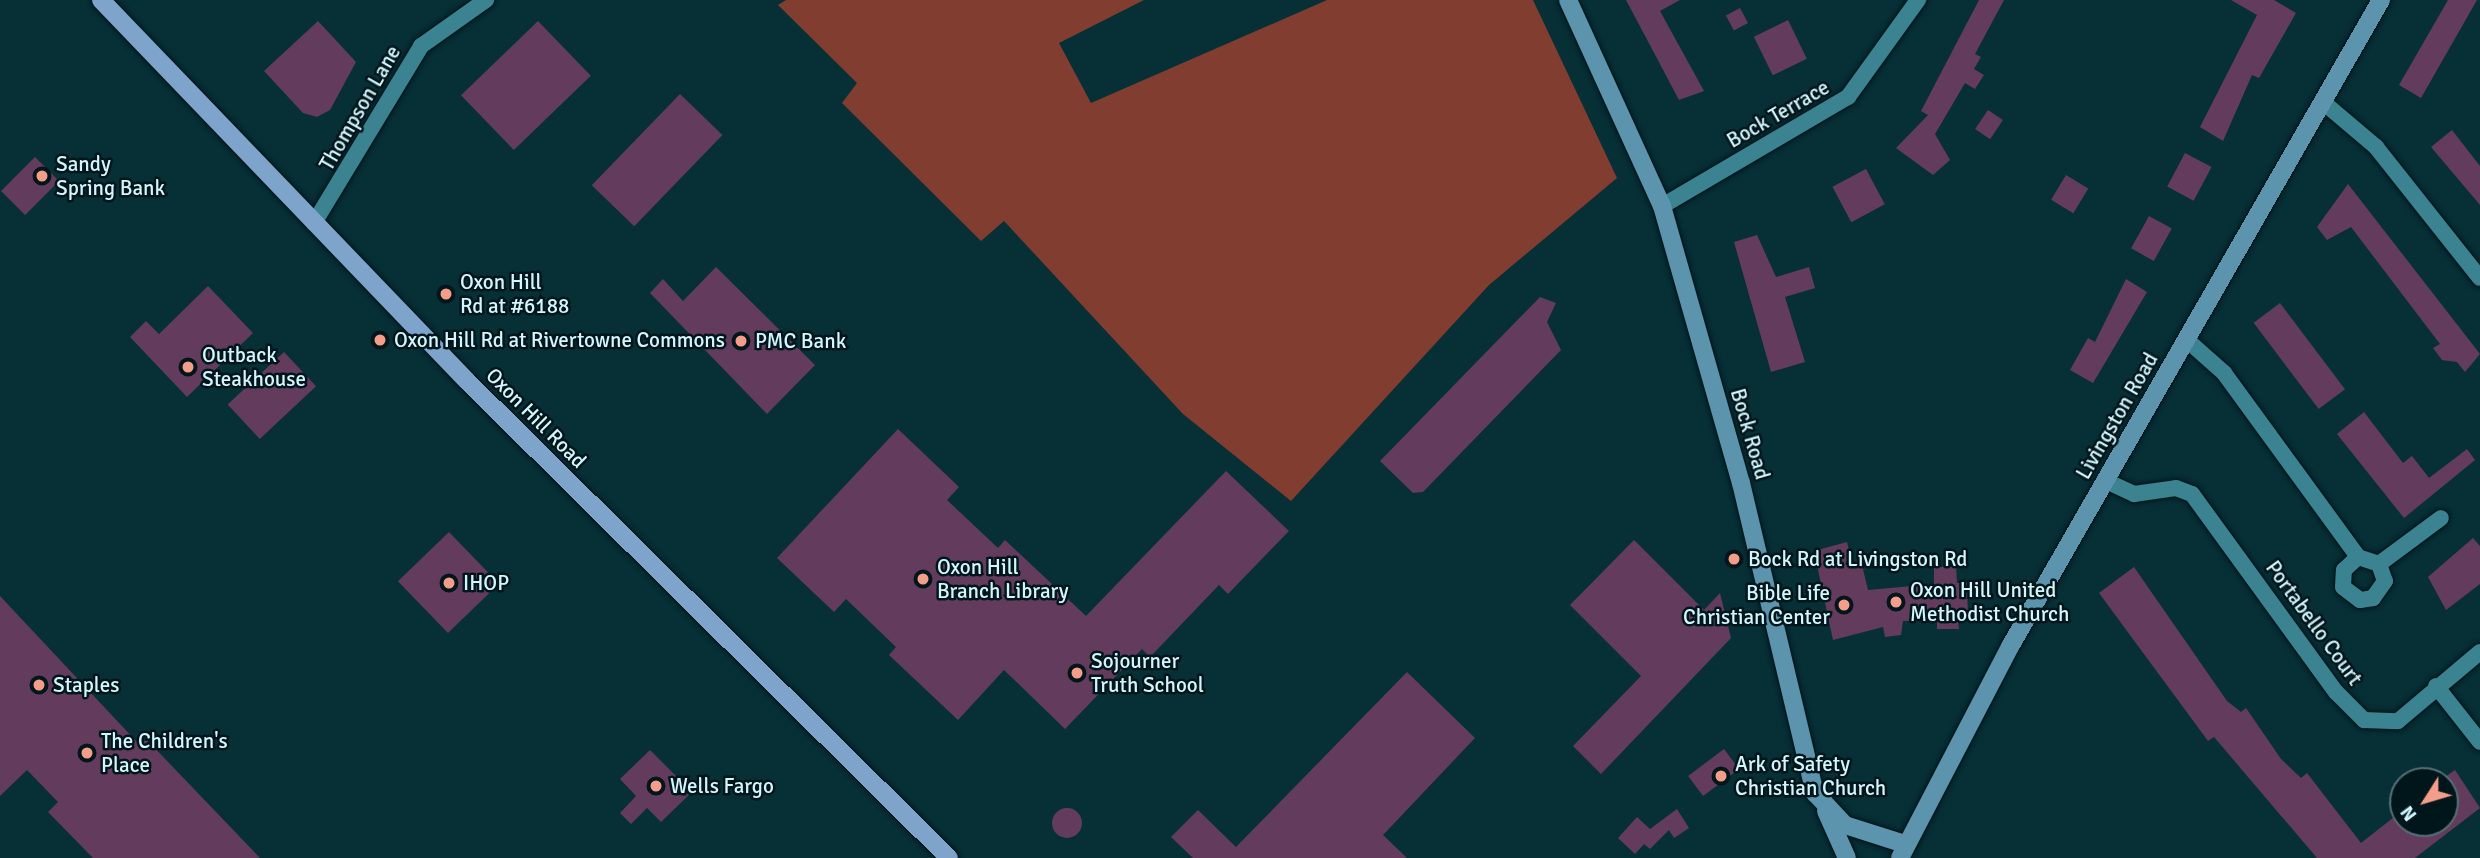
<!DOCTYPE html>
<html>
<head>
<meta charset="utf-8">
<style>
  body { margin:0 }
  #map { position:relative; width:2480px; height:858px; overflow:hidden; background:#062f36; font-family:Signika,sans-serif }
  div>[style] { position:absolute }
  .forest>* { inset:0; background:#813d30 }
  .building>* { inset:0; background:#633c5d; transform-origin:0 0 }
  .round { border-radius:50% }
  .roads { filter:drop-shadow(0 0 2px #011519) drop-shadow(0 0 2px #011519) }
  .minor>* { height:16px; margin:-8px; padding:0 8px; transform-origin:8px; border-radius:8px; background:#3b8391 }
  .secondary>* { height:18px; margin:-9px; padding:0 9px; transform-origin:9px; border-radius:9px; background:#5c94ae }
  .primary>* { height:18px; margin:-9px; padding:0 9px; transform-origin:9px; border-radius:9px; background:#7ea4cc }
  .dots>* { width:19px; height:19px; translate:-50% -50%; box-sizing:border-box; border:4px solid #00161b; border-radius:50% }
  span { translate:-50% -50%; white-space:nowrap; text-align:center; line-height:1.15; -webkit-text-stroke:5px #00161b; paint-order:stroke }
  .street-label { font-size:21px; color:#d3f5fd }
  .poi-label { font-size:21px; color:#d3f5fd }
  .left { translate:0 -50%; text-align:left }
  .right { translate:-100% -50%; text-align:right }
  .north { position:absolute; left:2389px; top:767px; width:70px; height:70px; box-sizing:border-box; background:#00161b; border:2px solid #546f75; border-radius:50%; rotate:233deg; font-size:19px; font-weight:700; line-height:28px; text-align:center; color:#d3f5fd }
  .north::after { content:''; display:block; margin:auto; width:24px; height:32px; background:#f49d8b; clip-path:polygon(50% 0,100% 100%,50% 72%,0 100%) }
</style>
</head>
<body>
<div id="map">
  <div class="forest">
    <i style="clip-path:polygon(786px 0,1144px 0,1059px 43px,1091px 103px,1327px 0,1533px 0,1617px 178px,1489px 285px,1291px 501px,1183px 414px,1004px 221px,981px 241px,842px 103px,857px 83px,778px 5px)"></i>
  </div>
  <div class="building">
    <i style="clip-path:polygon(1626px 0,1680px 0,1660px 11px,1704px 91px,1679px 100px)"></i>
    <i style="clip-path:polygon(1979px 0,2004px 0,1975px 54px,1981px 57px,1974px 69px,1984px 75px,1975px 89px,1965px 83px,1935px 134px,1950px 160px,1933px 175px,1896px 148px,1928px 115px,1921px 111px)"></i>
    <i style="clip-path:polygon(2231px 0,2274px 0,2296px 13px,2259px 78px,2252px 75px,2223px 141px,2200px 127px,2257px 15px)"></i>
    <i style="clip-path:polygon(2448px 0,2477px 0,2421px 98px,2399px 85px)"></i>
    <i style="left:1740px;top:8px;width:17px;height:16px;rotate:62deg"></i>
    <i style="left:1788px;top:20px;width:43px;height:38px;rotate:64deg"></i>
    <i style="clip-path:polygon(318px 21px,356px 62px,330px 110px,317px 117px,303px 113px,264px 71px)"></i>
    <i style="left:538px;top:21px;width:76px;height:107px;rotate:46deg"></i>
    <i style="left:680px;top:94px;width:59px;height:127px;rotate:44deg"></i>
    <i style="left:1988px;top:110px;width:18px;height:23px;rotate:34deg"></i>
    <i style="clip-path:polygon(2452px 130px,2480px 166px,2480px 205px,2431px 147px)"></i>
    <i style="left:2185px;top:153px;width:30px;height:38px;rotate:28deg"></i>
    <i style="left:35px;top:157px;width:34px;height:48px;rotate:45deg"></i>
    <i style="left:1866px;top:169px;width:40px;height:38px;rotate:62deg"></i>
    <i style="left:2066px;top:175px;width:26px;height:29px;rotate:31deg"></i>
    <i style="clip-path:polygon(2348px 184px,2480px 354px,2465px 372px,2457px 362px,2442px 360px,2433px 348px,2440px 344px,2351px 227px,2327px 240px,2317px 227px)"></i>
    <i style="left:2149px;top:216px;width:26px;height:37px;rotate:29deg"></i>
    <i style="clip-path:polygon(1757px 235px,1776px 277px,1809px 267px,1815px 288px,1785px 297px,1805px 362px,1771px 372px,1734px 242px)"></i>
    <i style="clip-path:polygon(716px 267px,815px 365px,767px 414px,650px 293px,663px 279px,683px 301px)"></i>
    <i style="clip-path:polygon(2126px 279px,2147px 292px,2093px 383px,2070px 370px,2088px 338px,2095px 342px)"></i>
    <i style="clip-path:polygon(208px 286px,253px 333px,187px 397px,130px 337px,146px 321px,159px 334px)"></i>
    <i style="clip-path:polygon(1540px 297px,1556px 303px,1547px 322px,1561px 350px,1423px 492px,1413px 493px,1380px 461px)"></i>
    <i style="left:2280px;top:303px;width:108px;height:33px;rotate:53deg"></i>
    <i style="left:284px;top:352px;width:47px;height:77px;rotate:47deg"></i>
    <i style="clip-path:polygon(2364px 412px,2403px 463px,2412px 456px,2429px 478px,2467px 449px,2475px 460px,2404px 518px,2337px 434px)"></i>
    <i style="clip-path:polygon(898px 429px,959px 487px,947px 500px,998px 548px,1005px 540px,1086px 616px,1226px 471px,1289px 531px,1228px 594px,1219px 585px,1150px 657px,1142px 649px,1065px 729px,1004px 670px,958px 720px,889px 655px,896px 647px,846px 599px,834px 612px,777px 558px)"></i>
    <i style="left:449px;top:532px;width:72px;height:71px;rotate:46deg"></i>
    <i style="clip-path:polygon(2473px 538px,2480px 546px,2480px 584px,2446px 610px,2428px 577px)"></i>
    <i style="clip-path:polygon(1634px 540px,1704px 610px,1720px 593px,1731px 638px,1601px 774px,1573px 746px,1641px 676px,1570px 605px)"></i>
    <i style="clip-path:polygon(1847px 542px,1852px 562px,1861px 561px,1868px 590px,1934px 584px,1934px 567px,1956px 566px,1957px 583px,1967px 583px,1968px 617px,1958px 619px,1959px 629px,1937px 629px,1937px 620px,1903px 621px,1901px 635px,1885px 637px,1883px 627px,1833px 640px,1814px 551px)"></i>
    <i style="clip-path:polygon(2134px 567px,2227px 701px,2241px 712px,2246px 708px,2281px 759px,2301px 778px,2307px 773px,2361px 843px,2403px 810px,2403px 823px,2445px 823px,2445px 777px,2455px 770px,2480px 808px,2415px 858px,2317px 858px,2214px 737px,2208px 741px,2099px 593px)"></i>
    <i style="clip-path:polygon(0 596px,136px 741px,148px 741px,260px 858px,93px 858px,48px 812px,58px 802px,27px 770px,0 796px)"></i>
    <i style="clip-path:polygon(1407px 672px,1475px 738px,1383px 835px,1407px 858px,1193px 858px,1171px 837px,1198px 810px,1236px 847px)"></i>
    <i style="left:1724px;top:749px;width:25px;height:45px;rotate:53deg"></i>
    <i style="clip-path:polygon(650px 750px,692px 792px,661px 822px,647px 808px,631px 824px,620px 813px,636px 796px,620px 779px)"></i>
    <i class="round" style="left:1052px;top:808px;width:30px;height:30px"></i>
    <i style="clip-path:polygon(1677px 809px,1689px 828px,1674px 838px,1669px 830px,1650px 849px,1644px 844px,1635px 854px,1618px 838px,1637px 817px,1650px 829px)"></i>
  </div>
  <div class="roads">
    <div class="minor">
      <i style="left:2323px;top:102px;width:70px;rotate:40.3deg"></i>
      <i style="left:2376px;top:147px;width:167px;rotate:51.6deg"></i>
      <i style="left:1662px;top:206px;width:216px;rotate:-30.4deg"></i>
      <i style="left:1848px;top:97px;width:120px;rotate:-54.2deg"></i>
      <i style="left:314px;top:223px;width:207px;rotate:-58.8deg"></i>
      <i style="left:421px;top:46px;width:80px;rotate:-35.3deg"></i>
      <i style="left:2187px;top:340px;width:50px;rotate:41.7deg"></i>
      <i style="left:2224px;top:373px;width:228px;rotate:53.9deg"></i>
      <i style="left:2358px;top:557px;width:22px;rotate:18deg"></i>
      <i style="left:2379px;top:564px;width:18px;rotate:71deg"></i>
      <i style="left:2385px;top:581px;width:21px;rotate:125deg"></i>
      <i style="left:2373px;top:598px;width:13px;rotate:171deg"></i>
      <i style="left:2360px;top:600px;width:21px;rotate:-143deg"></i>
      <i style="left:2343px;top:587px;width:17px;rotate:-87deg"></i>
      <i style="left:2344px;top:570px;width:19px;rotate:-43deg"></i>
      <i style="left:2106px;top:481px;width:31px;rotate:25deg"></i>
      <i style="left:2134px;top:494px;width:42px;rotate:-8.1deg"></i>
      <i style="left:2176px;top:488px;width:17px;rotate:21deg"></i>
      <i style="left:2192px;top:494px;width:245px;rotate:54deg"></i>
      <i style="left:2336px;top:692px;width:40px;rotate:45deg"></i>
      <i style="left:2364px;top:720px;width:34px;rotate:2deg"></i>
      <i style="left:2398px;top:721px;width:107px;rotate:-40.1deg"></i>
      <i style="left:2379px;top:564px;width:77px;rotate:-36.6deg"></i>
      <i style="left:2436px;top:686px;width:71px;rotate:51.8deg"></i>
    </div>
    <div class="secondary">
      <i style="left:1568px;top:0;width:226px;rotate:65.5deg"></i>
      <i style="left:1662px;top:206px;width:288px;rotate:74.1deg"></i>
      <i style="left:1741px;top:483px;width:319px;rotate:76.6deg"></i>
      <i style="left:1815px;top:793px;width:44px;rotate:46.8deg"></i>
      <i style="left:1845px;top:825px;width:63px;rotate:17.6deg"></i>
      <i style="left:1826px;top:811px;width:51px;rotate:65.9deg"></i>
      <i style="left:1900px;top:858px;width:240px;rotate:-62.5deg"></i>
      <i style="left:2011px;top:645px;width:744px;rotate:-60.16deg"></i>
    </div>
    <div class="primary">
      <i style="left:101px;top:0;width:528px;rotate:46.15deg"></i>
      <i style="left:467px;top:381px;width:678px;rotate:44.7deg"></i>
    </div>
  </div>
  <div class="dots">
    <i style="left:42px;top:176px;background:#f49d8b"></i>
    <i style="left:446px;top:294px;background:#f49d8b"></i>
    <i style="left:380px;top:340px;background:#f49d8b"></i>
    <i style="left:741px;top:341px;background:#f49d8b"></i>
    <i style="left:188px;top:367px;background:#f49d8b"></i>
    <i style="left:1734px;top:559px;background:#f49d8b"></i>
    <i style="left:923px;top:579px;background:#f49d8b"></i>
    <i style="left:449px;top:583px;background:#f49d8b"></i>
    <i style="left:1896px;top:602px;background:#f49d8b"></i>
    <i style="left:1844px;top:605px;background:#f49d8b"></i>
    <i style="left:1077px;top:673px;background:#f49d8b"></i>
    <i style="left:39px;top:685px;background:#f49d8b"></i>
    <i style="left:87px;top:753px;background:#f49d8b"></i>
    <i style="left:1721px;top:776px;background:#f49d8b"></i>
    <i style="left:656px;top:786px;background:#f49d8b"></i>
  </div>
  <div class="street-label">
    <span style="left:360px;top:108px;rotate:-60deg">Thompson Lane</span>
    <span style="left:1778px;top:114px;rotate:-30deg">Bock Terrace</span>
    <span style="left:2117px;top:416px;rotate:-60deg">Livingston Road</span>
    <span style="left:536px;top:418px;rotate:45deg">Oxon Hill Road</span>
    <span style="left:1750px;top:434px;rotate:74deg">Bock Road</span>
    <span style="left:2314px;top:623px;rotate:54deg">Portabello Court</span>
  </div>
  <div class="poi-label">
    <span class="left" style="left:56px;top:176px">Sandy<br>Spring Bank</span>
    <span class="left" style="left:460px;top:294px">Oxon Hill<br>Rd at #6188</span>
    <span class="left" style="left:394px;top:340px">Oxon Hill Rd at Rivertowne Commons</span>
    <span class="left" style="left:755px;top:341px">PMC Bank</span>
    <span class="left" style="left:202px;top:367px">Outback<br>Steakhouse</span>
    <span class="left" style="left:1748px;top:559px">Bock Rd at Livingston Rd</span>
    <span class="left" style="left:937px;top:579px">Oxon Hill<br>Branch Library</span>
    <span class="left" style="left:463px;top:583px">IHOP</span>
    <span class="left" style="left:1910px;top:602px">Oxon Hill United<br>Methodist Church</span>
    <span class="right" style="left:1830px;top:605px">Bible Life<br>Christian Center</span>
    <span class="left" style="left:1091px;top:673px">Sojourner<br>Truth School</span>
    <span class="left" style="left:53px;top:685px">Staples</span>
    <span class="left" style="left:101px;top:753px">The Children's<br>Place</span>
    <span class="left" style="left:1735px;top:776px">Ark of Safety<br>Christian Church</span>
    <span class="left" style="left:670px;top:786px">Wells Fargo</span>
  </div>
  <div class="north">N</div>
</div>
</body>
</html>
